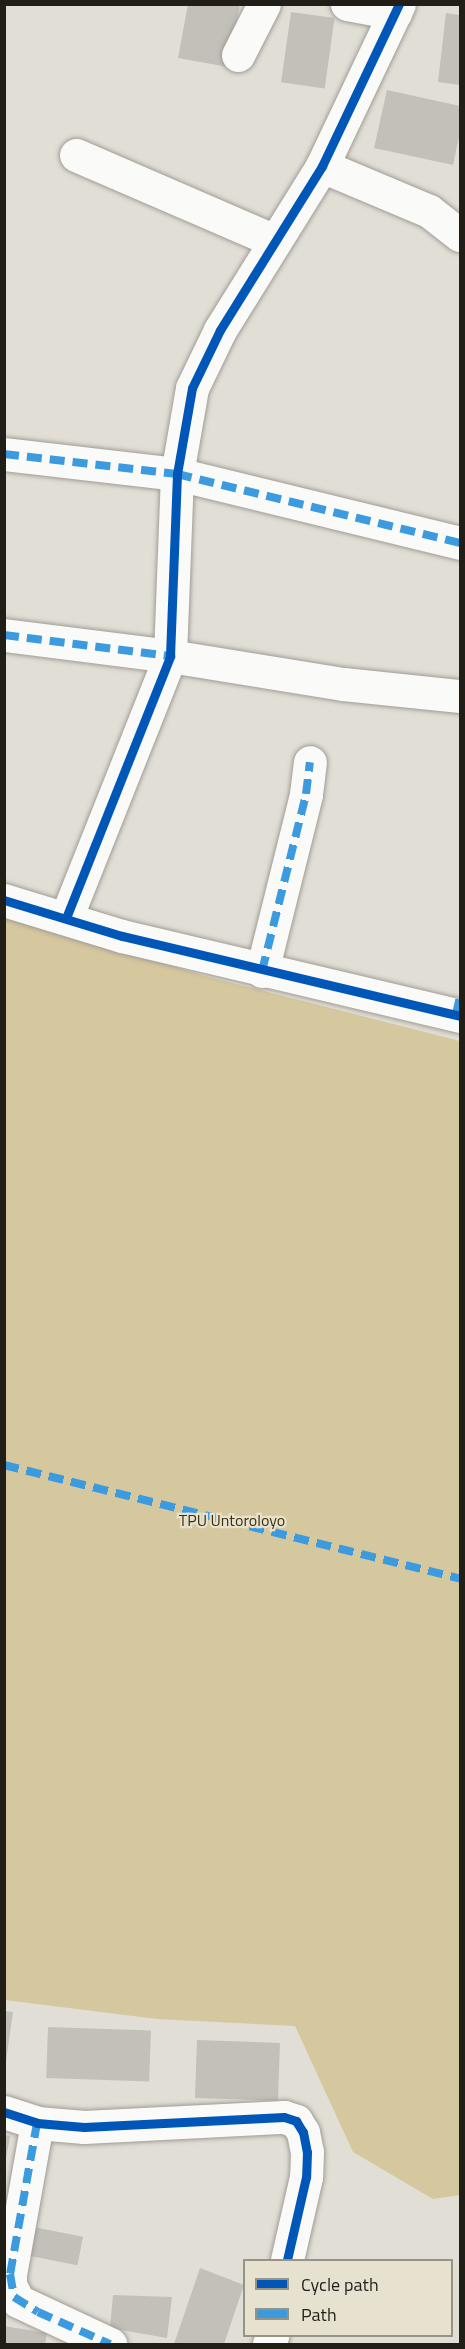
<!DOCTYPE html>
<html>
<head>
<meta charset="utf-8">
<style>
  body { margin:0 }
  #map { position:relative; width:465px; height:2349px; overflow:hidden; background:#e1ded5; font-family:"Titillium Web",sans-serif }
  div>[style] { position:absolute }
  .green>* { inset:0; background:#d5c79e }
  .building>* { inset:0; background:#c3c0b9; transform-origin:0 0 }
  .roads { filter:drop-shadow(0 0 2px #a09d96) drop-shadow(0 0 2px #a09d96) }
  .street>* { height:33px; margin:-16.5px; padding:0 16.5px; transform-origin:16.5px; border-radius:16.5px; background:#fafaf9 }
  .quiet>* { height:8px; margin-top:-4px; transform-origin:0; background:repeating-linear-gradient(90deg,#3c9bdf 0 15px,transparent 0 23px) }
  .cycleway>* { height:9px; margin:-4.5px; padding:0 4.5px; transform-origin:4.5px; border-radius:4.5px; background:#0057b8 }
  span { translate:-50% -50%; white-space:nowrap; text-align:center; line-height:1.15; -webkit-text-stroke:4.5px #e7e1cf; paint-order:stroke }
  .park-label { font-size:16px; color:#3e310a }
  .frame { position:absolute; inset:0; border:6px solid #201e17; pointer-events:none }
  .legend { position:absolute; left:243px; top:2259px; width:210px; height:78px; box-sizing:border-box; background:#e7e1cf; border:2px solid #979385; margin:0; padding:8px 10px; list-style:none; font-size:18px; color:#201e17 }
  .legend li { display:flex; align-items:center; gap:12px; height:30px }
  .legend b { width:30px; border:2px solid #979385 }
</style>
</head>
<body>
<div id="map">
  <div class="green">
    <i style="clip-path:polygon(4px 911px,201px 975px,460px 1041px,460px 2195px,433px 2199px,353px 2152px,295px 2026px,157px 2019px,5px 2000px)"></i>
  </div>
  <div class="building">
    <i style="clip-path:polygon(188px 4px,240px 4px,228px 67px,178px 58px)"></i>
    <i style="left:291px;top:12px;width:44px;height:71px;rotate:8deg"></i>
    <i style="clip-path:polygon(446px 13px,460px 15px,460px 85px,438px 82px)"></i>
    <i style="clip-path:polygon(387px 90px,460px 106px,460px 132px,453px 165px,374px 148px)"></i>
    <i style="clip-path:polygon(4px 2011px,13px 2012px,6px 2061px,4px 2061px)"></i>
    <i style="left:48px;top:2027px;width:103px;height:51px;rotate:2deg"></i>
    <i style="left:197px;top:2040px;width:83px;height:58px;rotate:2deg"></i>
    <i style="clip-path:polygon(4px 2135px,10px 2136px,6px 2159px,4px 2159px)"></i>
    <i style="left:28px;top:2226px;width:56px;height:29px;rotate:11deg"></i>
    <i style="clip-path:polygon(200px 2268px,244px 2285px,224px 2344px,174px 2344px)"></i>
    <i style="clip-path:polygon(113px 2295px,172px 2297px,167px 2338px,110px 2328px)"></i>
    <i style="clip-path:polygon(4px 2326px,47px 2333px,45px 2344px,4px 2344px)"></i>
  </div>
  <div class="roads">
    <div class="street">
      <i style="left:347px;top:4px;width:49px;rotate:10.6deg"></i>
      <i style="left:238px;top:55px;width:57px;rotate:-63deg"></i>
      <i style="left:76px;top:155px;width:217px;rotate:23.4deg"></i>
      <i style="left:322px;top:166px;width:116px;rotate:22.8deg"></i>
      <i style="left:429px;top:211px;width:39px;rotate:38deg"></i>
      <i style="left:4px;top:454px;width:174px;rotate:6.6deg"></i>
      <i style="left:177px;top:474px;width:291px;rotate:13.7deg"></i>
      <i style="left:4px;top:635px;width:167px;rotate:7.2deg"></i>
      <i style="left:170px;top:656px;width:175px;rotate:9.2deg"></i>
      <i style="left:343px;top:684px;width:118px;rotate:5.9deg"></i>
      <i style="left:4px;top:900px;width:123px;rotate:17deg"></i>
      <i style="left:122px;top:936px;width:347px;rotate:13.3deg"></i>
      <i style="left:66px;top:918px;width:282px;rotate:-68.3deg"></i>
      <i style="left:170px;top:656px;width:182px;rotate:-87.8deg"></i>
      <i style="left:177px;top:474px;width:87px;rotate:-80.1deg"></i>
      <i style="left:192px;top:388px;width:64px;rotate:-64.2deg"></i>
      <i style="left:220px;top:330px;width:193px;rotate:-58.1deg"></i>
      <i style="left:322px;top:166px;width:179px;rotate:-64.6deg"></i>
      <i style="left:262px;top:971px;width:182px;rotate:-76deg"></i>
      <i style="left:306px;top:794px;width:32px;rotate:-83deg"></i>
      <i style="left:4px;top:2112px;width:35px;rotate:18deg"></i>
      <i style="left:37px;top:2123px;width:47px;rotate:4.9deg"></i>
      <i style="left:84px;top:2127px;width:200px;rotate:-2.9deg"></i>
      <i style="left:284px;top:2117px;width:13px;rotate:18deg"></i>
      <i style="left:296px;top:2121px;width:13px;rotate:58deg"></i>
      <i style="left:303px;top:2132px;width:20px;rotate:79deg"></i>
      <i style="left:307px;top:2152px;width:25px;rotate:92deg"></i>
      <i style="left:306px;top:2177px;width:85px;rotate:102.9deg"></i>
      <i style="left:37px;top:2123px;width:153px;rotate:100.1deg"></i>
      <i style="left:10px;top:2274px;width:11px;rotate:90deg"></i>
      <i style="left:10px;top:2285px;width:18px;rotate:63deg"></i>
      <i style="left:18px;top:2301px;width:102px;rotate:25.1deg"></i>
      <i style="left:269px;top:2344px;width:9px;rotate:-69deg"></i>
    </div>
  </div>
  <div class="quiet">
    <i style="left:4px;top:454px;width:174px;rotate:6.6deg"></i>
    <i style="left:177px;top:474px;width:291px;rotate:13.7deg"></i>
    <i style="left:4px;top:635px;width:167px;rotate:7.2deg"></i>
    <i style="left:262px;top:971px;width:182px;rotate:-76deg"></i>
    <i style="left:306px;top:794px;width:32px;rotate:-83deg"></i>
    <i style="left:456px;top:1014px;width:18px;rotate:-77deg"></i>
    <i style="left:4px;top:1465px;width:470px;rotate:14deg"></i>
    <i style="left:33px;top:2121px;width:4px;rotate:27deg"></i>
    <i style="left:37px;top:2123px;width:153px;rotate:100.1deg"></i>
    <i style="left:10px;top:2274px;width:23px;rotate:80deg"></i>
    <i style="left:14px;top:2297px;width:28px;rotate:32deg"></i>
    <i style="left:38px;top:2312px;width:79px;rotate:24deg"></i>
  </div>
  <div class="cycleway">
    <i style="left:4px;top:900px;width:123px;rotate:17deg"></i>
    <i style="left:122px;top:936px;width:347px;rotate:13.3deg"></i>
    <i style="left:66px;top:918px;width:282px;rotate:-68.3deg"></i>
    <i style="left:170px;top:656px;width:182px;rotate:-87.8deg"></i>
    <i style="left:177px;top:474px;width:87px;rotate:-80.1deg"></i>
    <i style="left:192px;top:388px;width:64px;rotate:-64.2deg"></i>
    <i style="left:220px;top:330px;width:193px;rotate:-58.1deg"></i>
    <i style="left:322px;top:166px;width:179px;rotate:-64.6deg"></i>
    <i style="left:4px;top:2112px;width:35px;rotate:18deg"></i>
    <i style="left:37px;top:2123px;width:47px;rotate:4.9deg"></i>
    <i style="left:84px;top:2127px;width:200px;rotate:-2.9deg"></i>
    <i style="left:284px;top:2117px;width:13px;rotate:18deg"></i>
    <i style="left:296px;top:2121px;width:13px;rotate:58deg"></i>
    <i style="left:303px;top:2132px;width:20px;rotate:79deg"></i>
    <i style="left:307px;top:2152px;width:25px;rotate:92deg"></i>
    <i style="left:306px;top:2177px;width:85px;rotate:102.9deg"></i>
  </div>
  <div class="park-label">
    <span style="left:232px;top:1520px">TPU Untoroloyo</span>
  </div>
  <div class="frame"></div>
  <ul class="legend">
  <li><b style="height:8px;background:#0057b8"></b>Cycle path</li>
  <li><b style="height:8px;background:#3c9bdf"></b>Path</li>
  </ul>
</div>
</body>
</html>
